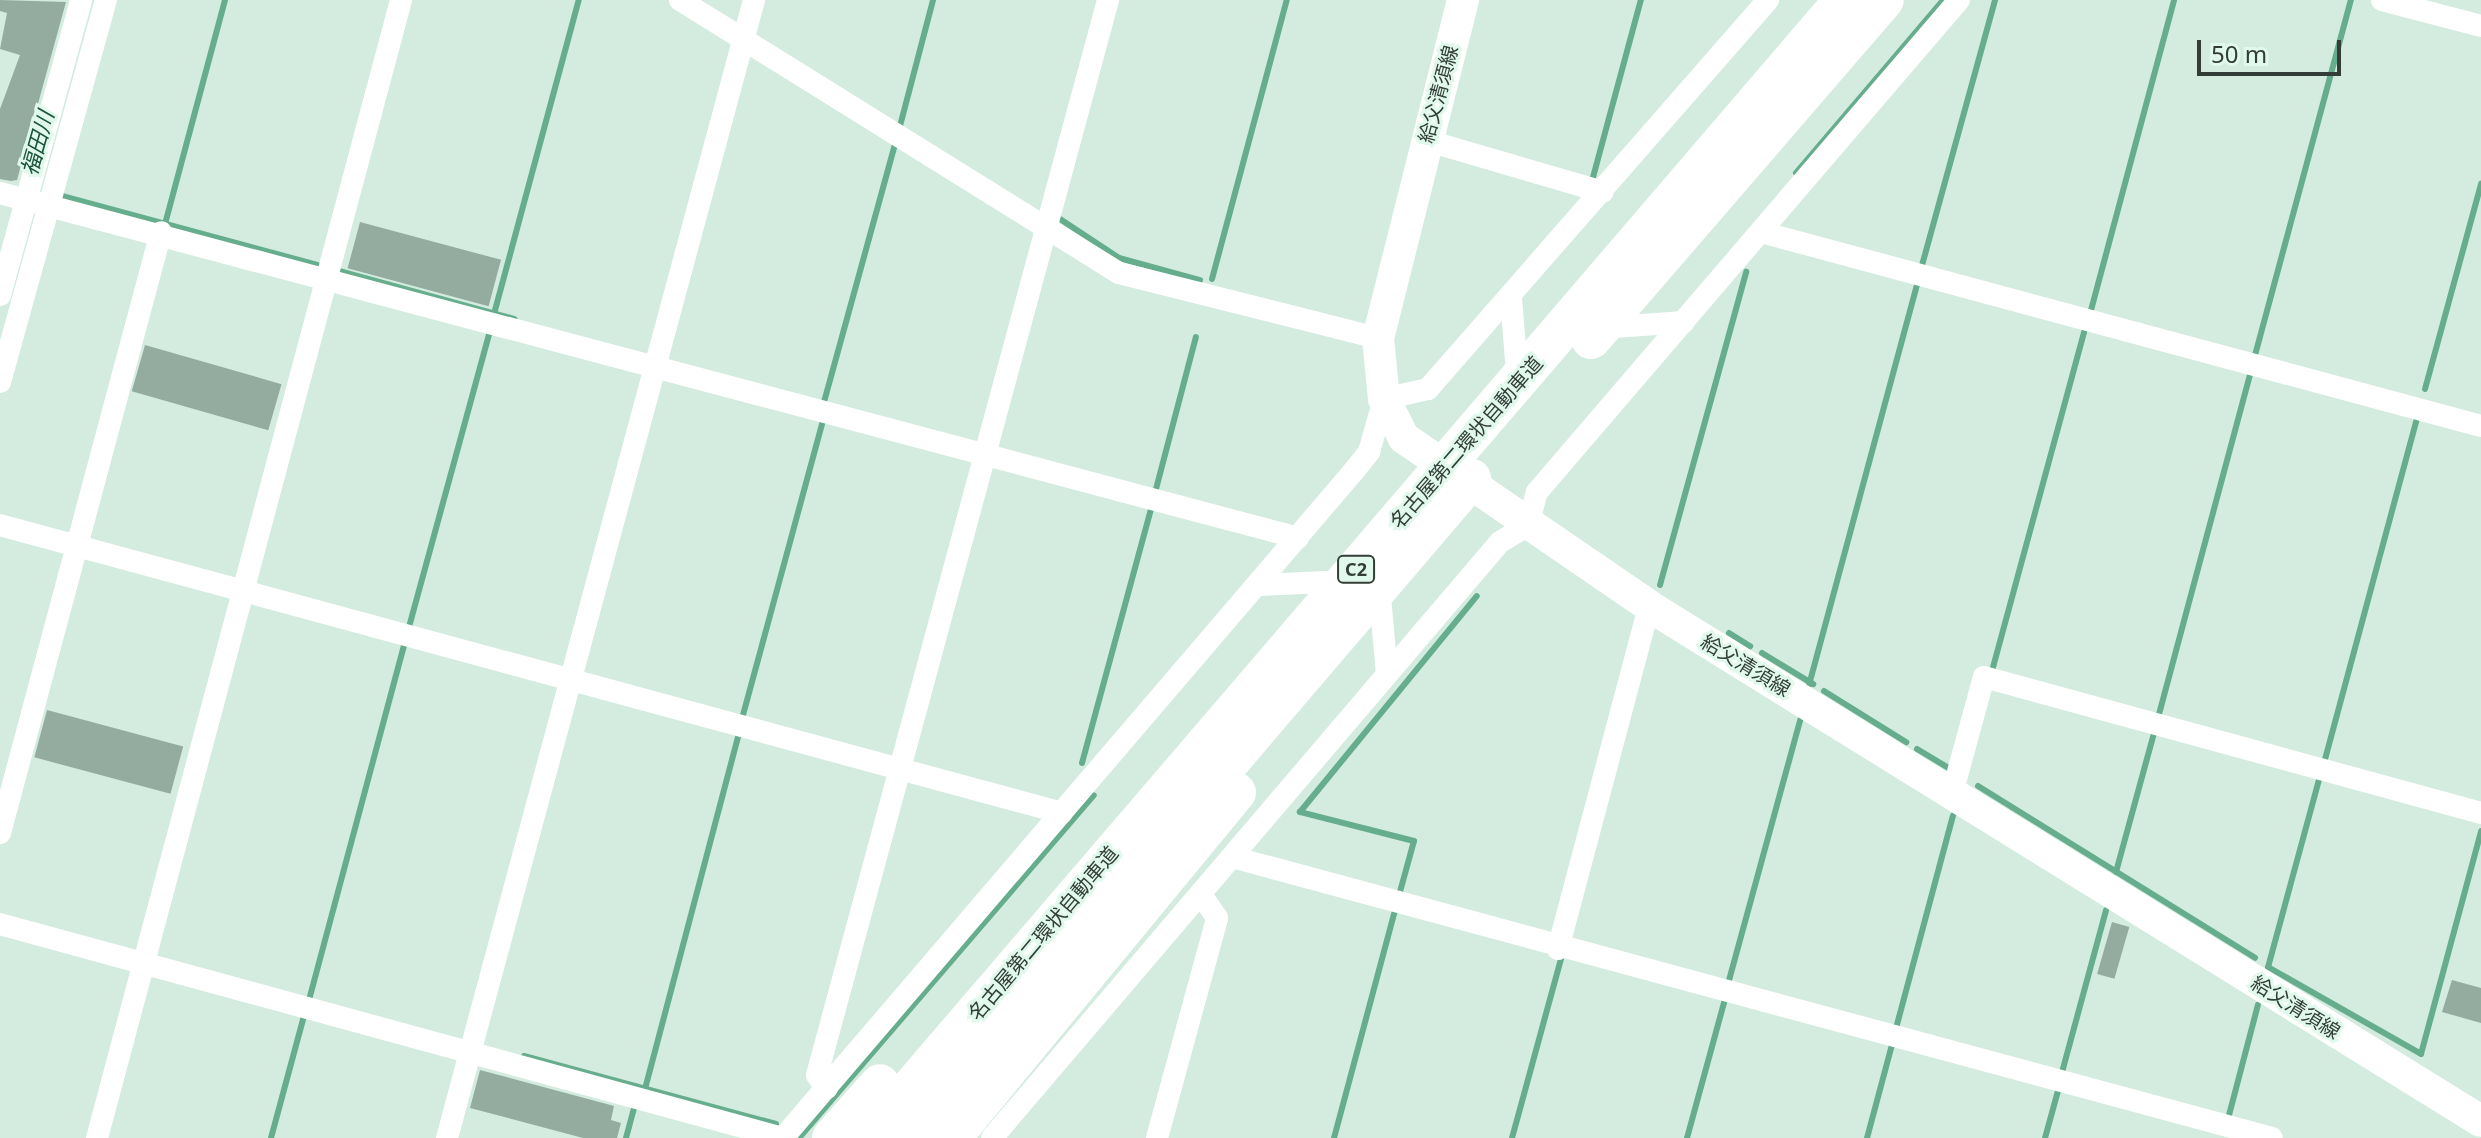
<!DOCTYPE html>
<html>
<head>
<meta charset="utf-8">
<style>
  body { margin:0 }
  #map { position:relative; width:2481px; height:1138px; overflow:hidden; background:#d3ecdf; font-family:"Noto Sans","Noto Sans JP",sans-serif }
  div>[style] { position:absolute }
  .stream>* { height:6px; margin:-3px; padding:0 3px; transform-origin:3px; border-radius:3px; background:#66ad8d }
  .building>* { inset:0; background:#94aca0; transform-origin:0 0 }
  .minor>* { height:22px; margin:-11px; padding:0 11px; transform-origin:11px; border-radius:11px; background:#fff }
  .secondary>* { height:32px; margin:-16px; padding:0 16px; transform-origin:16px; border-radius:16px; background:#fff }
  .motorway>* { height:40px; margin:-20px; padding:0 20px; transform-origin:20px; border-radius:20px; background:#fff }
  span { translate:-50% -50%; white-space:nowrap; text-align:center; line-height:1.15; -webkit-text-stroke:6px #e0f9ec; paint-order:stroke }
  .shield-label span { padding:2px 6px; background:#e0f9ec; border:2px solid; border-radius:6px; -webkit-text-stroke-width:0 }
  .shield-label { font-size:18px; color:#343e39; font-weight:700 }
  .street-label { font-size:20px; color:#343e39 }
  .water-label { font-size:22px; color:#1b543e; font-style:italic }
  .scale { position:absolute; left:2197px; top:40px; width:144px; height:36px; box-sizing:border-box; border:4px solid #343e39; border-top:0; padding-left:10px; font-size:24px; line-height:28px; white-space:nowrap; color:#343e39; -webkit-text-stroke:6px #e0f9ec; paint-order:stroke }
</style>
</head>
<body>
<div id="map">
  <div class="stream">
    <i style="left:900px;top:126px;width:130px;rotate:-75.3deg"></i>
    <i style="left:1796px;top:173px;width:227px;rotate:-49.6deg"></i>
    <i style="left:1592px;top:181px;width:188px;rotate:-74.9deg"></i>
    <i style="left:62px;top:196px;width:269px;rotate:15.1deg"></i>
    <i style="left:1057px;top:217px;width:74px;rotate:33.5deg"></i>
    <i style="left:1119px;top:258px;width:84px;rotate:15.2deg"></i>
    <i style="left:165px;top:224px;width:232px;rotate:-75deg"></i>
    <i style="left:1921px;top:269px;width:279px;rotate:-74.6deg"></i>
    <i style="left:339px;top:271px;width:182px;rotate:15.3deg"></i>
    <i style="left:1212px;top:279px;width:289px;rotate:-75deg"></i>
    <i style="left:494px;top:314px;width:325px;rotate:-74.9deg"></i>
    <i style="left:2090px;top:314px;width:325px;rotate:-75deg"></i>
    <i style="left:2254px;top:359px;width:372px;rotate:-74.9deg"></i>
    <i style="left:2425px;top:389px;width:213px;rotate:-74.7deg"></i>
    <i style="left:824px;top:402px;width:267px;rotate:-74.6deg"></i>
    <i style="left:1156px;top:489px;width:157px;rotate:-75.3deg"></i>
    <i style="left:1660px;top:585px;width:325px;rotate:-74.6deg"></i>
    <i style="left:409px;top:627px;width:308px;rotate:-74.7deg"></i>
    <i style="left:1729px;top:633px;width:25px;rotate:32deg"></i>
    <i style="left:1762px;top:653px;width:60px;rotate:31.3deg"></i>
    <i style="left:1992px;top:671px;width:355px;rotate:-74.8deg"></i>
    <i style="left:1809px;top:685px;width:419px;rotate:-74.9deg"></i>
    <i style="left:1824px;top:691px;width:97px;rotate:31.9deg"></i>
    <i style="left:743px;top:715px;width:309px;rotate:-74.8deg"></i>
    <i style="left:2158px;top:718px;width:359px;rotate:-75deg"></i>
    <i style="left:1917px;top:749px;width:39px;rotate:31deg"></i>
    <i style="left:1082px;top:763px;width:267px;rotate:-74.8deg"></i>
    <i style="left:2324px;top:763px;width:360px;rotate:-74.9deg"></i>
    <i style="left:2320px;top:776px;width:198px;rotate:105.2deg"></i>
    <i style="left:2268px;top:967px;width:176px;rotate:29.6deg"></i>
    <i style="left:2421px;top:1054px;width:231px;rotate:-74.9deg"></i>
    <i style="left:1978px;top:786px;width:326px;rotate:31.8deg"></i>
    <i style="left:2116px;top:872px;width:148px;rotate:-74.7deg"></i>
    <i style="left:1398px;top:899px;width:60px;rotate:-74.6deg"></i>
    <i style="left:1414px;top:841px;width:118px;rotate:-165.7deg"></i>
    <i style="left:1300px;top:812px;width:279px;rotate:-50.7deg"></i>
    <i style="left:1728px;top:984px;width:274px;rotate:-74.7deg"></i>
    <i style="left:309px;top:1000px;width:371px;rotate:-75deg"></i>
    <i style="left:1895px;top:1032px;width:224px;rotate:-75deg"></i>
    <i style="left:524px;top:1056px;width:261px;rotate:15.1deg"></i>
    <i style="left:2061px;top:1076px;width:172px;rotate:-74.8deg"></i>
    <i style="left:645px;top:1089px;width:369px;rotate:-75.2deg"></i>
    <i style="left:2228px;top:1119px;width:118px;rotate:-75.3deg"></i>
    <i style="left:271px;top:1138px;width:126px;rotate:-74.9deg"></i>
    <i style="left:626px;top:1138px;width:34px;rotate:-75deg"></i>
    <i style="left:799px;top:1138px;width:452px;rotate:-49.3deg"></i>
    <i style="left:1334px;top:1138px;width:235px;rotate:-75deg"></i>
    <i style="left:1512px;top:1138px;width:186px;rotate:-74.7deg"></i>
    <i style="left:1687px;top:1138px;width:144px;rotate:-74.7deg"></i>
    <i style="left:1867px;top:1138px;width:96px;rotate:-75deg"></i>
    <i style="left:2045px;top:1138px;width:53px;rotate:-74.6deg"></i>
  </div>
  <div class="building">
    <i style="clip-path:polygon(0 0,66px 2px,17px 180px,11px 181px,0 179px,0 109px,20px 55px,0 49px,7px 13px,0 11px)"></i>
    <i style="left:360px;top:222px;width:146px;height:48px;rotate:15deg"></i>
    <i style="left:145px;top:345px;width:142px;height:48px;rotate:16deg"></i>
    <i style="left:47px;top:710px;width:141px;height:49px;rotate:15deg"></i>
    <i style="left:2112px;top:922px;width:18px;height:54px;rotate:16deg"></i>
    <i style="clip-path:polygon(2452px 980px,2481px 988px,2481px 1023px,2442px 1012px)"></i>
    <i style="clip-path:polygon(480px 1070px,614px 1106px,611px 1120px,621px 1123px,617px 1138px,583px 1138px,470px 1108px)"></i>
  </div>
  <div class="minor">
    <i style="left:680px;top:0;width:517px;rotate:31.88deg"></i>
    <i style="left:1119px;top:273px;width:267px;rotate:14.1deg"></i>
    <i style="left:2382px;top:0;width:102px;rotate:14.7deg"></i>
    <i style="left:1425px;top:140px;width:185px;rotate:16.3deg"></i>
    <i style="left:0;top:193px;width:1343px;rotate:14.88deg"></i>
    <i style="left:1761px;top:232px;width:746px;rotate:15.08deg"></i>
    <i style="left:0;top:295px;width:306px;rotate:-74.6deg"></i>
    <i style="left:1511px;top:298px;width:62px;rotate:85.4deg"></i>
    <i style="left:1601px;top:328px;width:83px;rotate:-4.1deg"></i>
    <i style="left:0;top:382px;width:396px;rotate:-74.5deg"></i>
    <i style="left:0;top:525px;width:1100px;rotate:15.17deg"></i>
    <i style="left:1258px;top:585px;width:68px;rotate:-2.5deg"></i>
    <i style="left:1379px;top:586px;width:88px;rotate:84.8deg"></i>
    <i style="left:1953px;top:790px;width:117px;rotate:-74.7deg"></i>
    <i style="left:1984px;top:677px;width:515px;rotate:15.3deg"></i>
    <i style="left:0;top:833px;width:622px;rotate:-75deg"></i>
    <i style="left:1232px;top:857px;width:1077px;rotate:15.12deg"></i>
    <i style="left:0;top:924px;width:812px;rotate:15.29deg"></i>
    <i style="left:1558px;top:949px;width:355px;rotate:-75.1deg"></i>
    <i style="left:827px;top:1088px;width:16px;rotate:-128deg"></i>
    <i style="left:817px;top:1075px;width:1114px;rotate:-74.85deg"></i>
    <i style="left:97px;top:1138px;width:1178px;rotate:-75.04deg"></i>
    <i style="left:447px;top:1138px;width:1179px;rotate:-74.9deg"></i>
    <i style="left:783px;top:1138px;width:877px;rotate:-49.44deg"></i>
    <i style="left:1353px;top:472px;width:26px;rotate:-51deg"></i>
    <i style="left:1369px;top:452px;width:55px;rotate:-74.2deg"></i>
    <i style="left:1384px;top:399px;width:45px;rotate:-12.8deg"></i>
    <i style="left:1428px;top:389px;width:517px;rotate:-48.85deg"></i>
    <i style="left:992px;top:1138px;width:783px;rotate:-49.56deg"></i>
    <i style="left:1500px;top:542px;width:33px;rotate:-31deg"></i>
    <i style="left:1528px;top:525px;width:34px;rotate:-75deg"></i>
    <i style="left:1537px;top:492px;width:648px;rotate:-49.38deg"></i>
    <i style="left:1157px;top:1138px;width:228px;rotate:-74.7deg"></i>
    <i style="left:1217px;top:918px;width:29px;rotate:-124deg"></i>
  </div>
  <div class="secondary">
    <i style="left:1463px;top:0;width:349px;rotate:104.1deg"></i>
    <i style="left:1378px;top:338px;width:61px;rotate:84.4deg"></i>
    <i style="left:1384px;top:399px;width:44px;rotate:62.9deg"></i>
    <i style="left:1404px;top:438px;width:297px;rotate:34.4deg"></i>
    <i style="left:1649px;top:606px;width:978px;rotate:31.76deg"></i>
  </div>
  <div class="motorway">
    <i style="left:1591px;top:339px;width:448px;rotate:-49.2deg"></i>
    <i style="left:832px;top:1138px;width:72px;rotate:-48.4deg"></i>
    <i style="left:868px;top:1138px;width:1499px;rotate:-49.38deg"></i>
    <i style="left:908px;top:1138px;width:867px;rotate:-49.49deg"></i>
    <i style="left:951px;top:1138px;width:448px;rotate:-50.5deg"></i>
  </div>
  <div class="shield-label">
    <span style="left:1356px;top:569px">C2</span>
  </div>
  <div class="street-label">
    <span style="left:1438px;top:94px;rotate:-75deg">給父清須線</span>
    <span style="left:1466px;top:442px;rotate:-49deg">名古屋第二環状自動車道</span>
    <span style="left:1746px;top:665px;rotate:31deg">給父清須線</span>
    <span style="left:1043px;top:933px;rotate:-50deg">名古屋第二環状自動車道</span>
    <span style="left:2296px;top:1007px;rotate:32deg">給父清須線</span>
  </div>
  <div class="water-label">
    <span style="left:37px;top:143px;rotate:-74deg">福田川</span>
  </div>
  <div class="scale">50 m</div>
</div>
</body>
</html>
